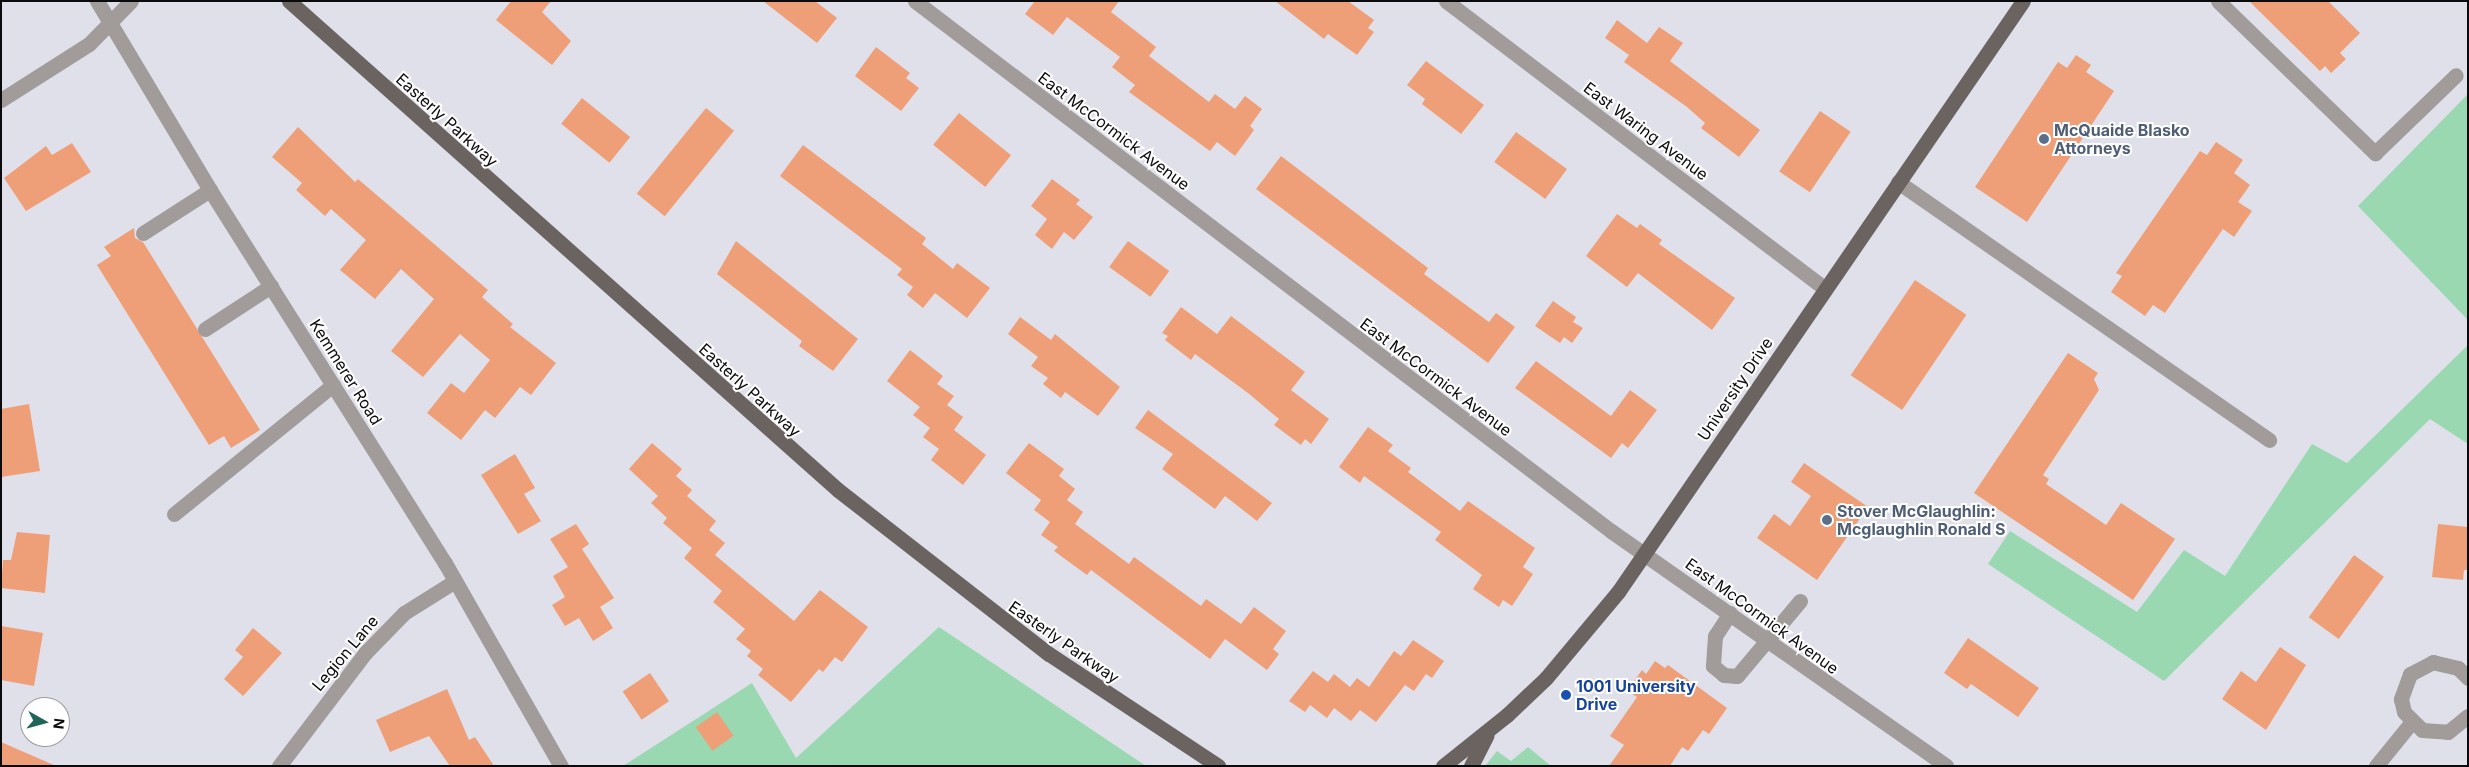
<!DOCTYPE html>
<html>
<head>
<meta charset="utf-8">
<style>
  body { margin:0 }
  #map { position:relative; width:2469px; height:767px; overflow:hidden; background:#e0e0ea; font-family:Inter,sans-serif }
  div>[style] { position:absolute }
  .green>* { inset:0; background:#9ad8b2 }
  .building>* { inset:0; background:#ef9f77; transform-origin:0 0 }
  .minor>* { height:15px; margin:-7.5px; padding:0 7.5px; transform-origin:7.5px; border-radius:7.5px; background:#a19c9a }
  .major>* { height:15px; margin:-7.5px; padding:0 7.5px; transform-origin:7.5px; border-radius:7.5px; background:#6b6360 }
  .dots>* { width:14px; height:14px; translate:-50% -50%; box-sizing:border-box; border:2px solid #fff; border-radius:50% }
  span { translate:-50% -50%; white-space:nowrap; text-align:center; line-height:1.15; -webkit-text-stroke:4px #fff; paint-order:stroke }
  .street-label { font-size:16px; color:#0b0b0e }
  .service-label { font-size:16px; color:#4e5e75; font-weight:700 }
  .left { translate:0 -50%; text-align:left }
  .transit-label { font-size:16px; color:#164399; font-weight:700 }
  .frame { position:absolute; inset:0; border:2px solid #0b0b0e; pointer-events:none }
  .north { position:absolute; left:20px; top:697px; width:50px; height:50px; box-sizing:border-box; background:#fff; border:1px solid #9d9d9f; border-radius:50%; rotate:97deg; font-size:14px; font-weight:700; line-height:20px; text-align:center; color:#0b0b0e }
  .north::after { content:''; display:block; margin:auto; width:18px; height:22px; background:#1f6559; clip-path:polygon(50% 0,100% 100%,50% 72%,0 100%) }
</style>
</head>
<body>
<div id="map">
  <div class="green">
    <i style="clip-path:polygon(2468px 94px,2468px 320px,2358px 206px)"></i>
    <i style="clip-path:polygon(2468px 345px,2468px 444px,2430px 419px,2164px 681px,1988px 564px,2010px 531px,2137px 612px,2184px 550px,2225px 576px,2312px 444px,2347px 463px)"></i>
    <i style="clip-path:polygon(939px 627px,1146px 766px,623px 766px,752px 683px,796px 758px)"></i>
    <i style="clip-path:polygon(1528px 747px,1551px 766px,1485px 766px,1497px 751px,1511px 761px)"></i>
  </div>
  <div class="building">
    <i style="clip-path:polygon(511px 1px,551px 1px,542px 12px,571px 41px,552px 65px,496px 20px)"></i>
    <i style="clip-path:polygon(763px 1px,815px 1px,837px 18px,817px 43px)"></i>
    <i style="clip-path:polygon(1035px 1px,1119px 1px,1111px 12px,1156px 47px,1149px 56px,1209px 102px,1215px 94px,1235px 109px,1245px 96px,1262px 109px,1250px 126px,1254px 130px,1235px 156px,1217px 142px,1210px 151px,1129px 92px,1135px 85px,1112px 67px,1120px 57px,1067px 17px,1053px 35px,1025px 14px)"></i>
    <i style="clip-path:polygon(1275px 1px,1348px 1px,1374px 20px,1368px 28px,1374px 32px,1357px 55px,1328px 34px,1324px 39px)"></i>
    <i style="clip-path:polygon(2249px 1px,2328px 1px,2360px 33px,2340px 53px,2346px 59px,2331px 73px,2325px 66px,2320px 71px)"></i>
    <i style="clip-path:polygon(1617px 20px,1647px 43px,1659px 27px,1683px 43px,1670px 61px,1760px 130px,1739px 157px,1701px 128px,1705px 123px,1687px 107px,1624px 62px,1629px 55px,1605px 38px)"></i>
    <i style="clip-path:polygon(876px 47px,910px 73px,906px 78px,919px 88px,901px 111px,855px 76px)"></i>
    <i style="clip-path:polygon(2076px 55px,2091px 65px,2086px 72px,2114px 91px,2027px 222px,1975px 187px,2058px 62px,2067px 68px)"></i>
    <i style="clip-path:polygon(1426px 61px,1484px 105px,1461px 134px,1422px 104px,1425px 99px,1407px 85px)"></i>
    <i style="left:582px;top:98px;width:62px;height:33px;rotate:39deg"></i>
    <i style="left:706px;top:108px;width:36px;height:110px;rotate:39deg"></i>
    <i style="left:1820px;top:111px;width:37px;height:73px;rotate:34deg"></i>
    <i style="left:959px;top:113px;width:67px;height:41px;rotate:39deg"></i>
    <i style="clip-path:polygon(298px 127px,355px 182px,358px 179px,488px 290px,482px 297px,513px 324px,510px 327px,556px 363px,531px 395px,520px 387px,495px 418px,485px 410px,461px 440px,427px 413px,451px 383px,464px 393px,490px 360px,460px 334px,423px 377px,391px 351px,434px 299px,401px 269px,375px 299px,340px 270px,366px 240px,331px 209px,325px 216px,296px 190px,302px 183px,272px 157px)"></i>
    <i style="left:1516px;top:132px;width:63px;height:37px;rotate:36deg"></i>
    <i style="clip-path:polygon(2216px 142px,2243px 160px,2234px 173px,2250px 185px,2238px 202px,2252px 211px,2234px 237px,2223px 229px,2165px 313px,2153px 305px,2145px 316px,2111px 292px,2122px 276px,2116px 273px,2200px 151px,2207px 155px)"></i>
    <i style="clip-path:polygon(72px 143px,91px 172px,26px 211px,4px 178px,46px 146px,52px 155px)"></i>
    <i style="clip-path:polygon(803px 145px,926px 238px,922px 244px,953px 269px,957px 263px,990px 288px,967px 318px,935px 293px,923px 308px,907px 295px,913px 287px,897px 275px,902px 269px,780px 176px)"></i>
    <i style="clip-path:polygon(1281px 156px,1428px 268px,1424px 274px,1489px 322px,1496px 313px,1515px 327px,1488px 363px,1256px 189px)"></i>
    <i style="clip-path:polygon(1052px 179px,1080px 200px,1076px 204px,1093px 217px,1074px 240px,1064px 232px,1052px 249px,1035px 235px,1047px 219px,1031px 206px)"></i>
    <i style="clip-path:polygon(1617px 214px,1637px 228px,1640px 224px,1662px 240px,1659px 244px,1735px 298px,1712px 330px,1638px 273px,1627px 287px,1586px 256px)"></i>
    <i style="clip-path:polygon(134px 228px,135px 238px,143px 242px,260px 430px,231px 448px,224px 436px,209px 445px,97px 265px,111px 256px,104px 247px)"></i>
    <i style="clip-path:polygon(736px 241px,858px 339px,833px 371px,799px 346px,802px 341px,717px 274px)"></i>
    <i style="left:1128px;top:241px;width:51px;height:32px;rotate:36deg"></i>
    <i style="left:1915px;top:280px;width:62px;height:115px;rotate:34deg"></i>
    <i style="clip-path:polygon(1553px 301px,1576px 317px,1573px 322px,1583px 328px,1572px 343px,1564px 337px,1560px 343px,1535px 326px)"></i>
    <i style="clip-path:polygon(1181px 307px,1217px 334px,1231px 316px,1305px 372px,1291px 390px,1329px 419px,1311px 444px,1305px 439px,1301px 445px,1274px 425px,1279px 419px,1248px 393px,1195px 354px,1191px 360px,1165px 340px,1168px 336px,1162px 333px)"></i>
    <i style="clip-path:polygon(1020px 317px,1051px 340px,1055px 334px,1120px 387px,1098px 416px,1065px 392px,1061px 398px,1043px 384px,1048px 378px,1031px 366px,1038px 357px,1008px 334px)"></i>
    <i style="clip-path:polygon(910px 350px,943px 376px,937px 384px,954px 396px,947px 405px,963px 417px,954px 430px,986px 455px,963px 485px,931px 460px,939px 449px,923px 437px,930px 428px,913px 415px,920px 407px,887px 381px)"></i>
    <i style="clip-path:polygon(2068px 353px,2098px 373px,2094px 379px,2099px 390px,2043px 475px,2049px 479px,2046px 484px,2106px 525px,2121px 503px,2175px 539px,2133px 600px,1974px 493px)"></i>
    <i style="clip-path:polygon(1536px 361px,1611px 416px,1630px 390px,1657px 410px,1628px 448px,1622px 443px,1611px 458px,1515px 388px)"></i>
    <i style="clip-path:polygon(29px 404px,40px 471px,1px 477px,1px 409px)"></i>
    <i style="clip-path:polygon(1148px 410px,1272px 503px,1257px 521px,1225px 496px,1215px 509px,1162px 469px,1173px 454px,1135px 428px)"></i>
    <i style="clip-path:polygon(1368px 427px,1393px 445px,1388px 451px,1411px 468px,1408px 472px,1460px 511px,1468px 501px,1535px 548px,1523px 567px,1533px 574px,1512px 606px,1503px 600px,1499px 607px,1473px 589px,1482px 575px,1435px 540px,1441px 532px,1364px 476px,1360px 483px,1339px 467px)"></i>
    <i style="clip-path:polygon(652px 443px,682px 469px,676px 476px,692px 490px,687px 496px,716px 521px,709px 530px,725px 543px,715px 555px,794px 621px,820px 590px,868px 627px,842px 662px,835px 657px,823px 672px,819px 669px,791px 702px,758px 675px,763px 669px,747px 656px,751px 651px,736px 639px,745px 629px,713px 602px,722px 591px,684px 558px,692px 548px,663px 523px,667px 518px,651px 503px,658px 496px,629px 469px)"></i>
    <i style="clip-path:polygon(1029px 443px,1064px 469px,1059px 476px,1075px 489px,1067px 500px,1083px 512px,1075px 524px,1129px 564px,1134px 557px,1201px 606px,1206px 599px,1241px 624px,1254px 607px,1286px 631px,1273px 649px,1279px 654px,1267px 670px,1225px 639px,1210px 659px,1091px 570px,1087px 575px,1054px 551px,1058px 547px,1041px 535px,1050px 522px,1034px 510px,1041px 500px,1006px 473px)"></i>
    <i style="clip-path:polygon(515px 454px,535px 488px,524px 494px,541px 521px,518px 534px,481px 475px)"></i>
    <i style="clip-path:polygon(1804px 463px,1868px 507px,1817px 580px,1757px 538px,1774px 514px,1790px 526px,1811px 496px,1791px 482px)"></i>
    <i style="clip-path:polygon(576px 524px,589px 544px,582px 549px,614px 598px,600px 607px,613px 628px,593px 641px,579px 618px,565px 626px,552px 605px,565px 597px,553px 576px,568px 567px,550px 539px)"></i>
    <i style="clip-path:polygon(2438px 524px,2468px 527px,2468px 570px,2464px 570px,2463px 580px,2432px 577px)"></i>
    <i style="clip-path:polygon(17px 532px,50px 535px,45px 593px,1px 588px,3px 560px,11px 560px)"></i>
    <i style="left:2354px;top:555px;width:37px;height:77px;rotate:36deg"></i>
    <i style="clip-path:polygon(1px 626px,43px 633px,34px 686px,1px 680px)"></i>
    <i style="clip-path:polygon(253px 628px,282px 653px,243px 696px,224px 679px,243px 657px,235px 650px)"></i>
    <i style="clip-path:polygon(1968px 638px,2039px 688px,2018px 717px,1971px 684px,1967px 689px,1944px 673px)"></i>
    <i style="clip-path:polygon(1413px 640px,1444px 661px,1432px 678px,1426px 674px,1414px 691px,1405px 685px,1376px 722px,1360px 710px,1351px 721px,1334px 708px,1327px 718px,1310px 705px,1305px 712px,1289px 701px,1313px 671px,1328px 682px,1334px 674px,1350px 687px,1357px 678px,1369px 687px,1394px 651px,1401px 656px)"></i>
    <i style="clip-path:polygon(2280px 647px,2306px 665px,2266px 730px,2222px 699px,2241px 671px,2256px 682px)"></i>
    <i style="clip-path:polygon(1655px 661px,1665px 668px,1668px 665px,1727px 708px,1709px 734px,1703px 730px,1688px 751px,1682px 747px,1670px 766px,1609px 766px,1624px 745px,1610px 736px,1637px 697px,1627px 691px,1642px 670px,1646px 674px)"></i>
    <i style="left:650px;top:673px;width:34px;height:33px;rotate:56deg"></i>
    <i style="clip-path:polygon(447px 689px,469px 740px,475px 737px,494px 766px,450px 766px,429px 736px,390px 752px,376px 720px)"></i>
    <i style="left:717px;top:712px;width:29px;height:26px;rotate:55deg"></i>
    <i style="clip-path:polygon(1px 742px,56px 766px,1px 766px)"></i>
  </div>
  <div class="minor">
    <i style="left:97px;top:1px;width:220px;rotate:59.1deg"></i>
    <i style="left:210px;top:190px;width:441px;rotate:57.8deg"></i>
    <i style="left:445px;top:563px;width:234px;rotate:60.3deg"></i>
    <i style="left:915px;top:1px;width:875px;rotate:37.29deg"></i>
    <i style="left:1611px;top:531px;width:409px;rotate:35deg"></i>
    <i style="left:1446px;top:1px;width:476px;rotate:37.2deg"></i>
    <i style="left:2218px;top:1px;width:219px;rotate:44.1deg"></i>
    <i style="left:2375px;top:153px;width:112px;rotate:-43.9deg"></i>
    <i style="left:1px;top:100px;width:104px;rotate:-32.5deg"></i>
    <i style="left:89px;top:44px;width:60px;rotate:-45.7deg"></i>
    <i style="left:1898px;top:182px;width:452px;rotate:34.8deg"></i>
    <i style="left:143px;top:233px;width:80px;rotate:-32.7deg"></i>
    <i style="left:205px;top:329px;width:79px;rotate:-33.1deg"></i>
    <i style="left:174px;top:514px;width:205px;rotate:-39.1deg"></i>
    <i style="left:1730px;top:613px;width:27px;rotate:123deg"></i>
    <i style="left:1715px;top:636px;width:30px;rotate:94deg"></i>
    <i style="left:1713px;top:666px;width:14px;rotate:39deg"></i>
    <i style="left:1724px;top:675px;width:13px;rotate:4deg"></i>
    <i style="left:1737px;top:676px;width:98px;rotate:-50deg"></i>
    <i style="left:2468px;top:678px;width:14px;rotate:-135deg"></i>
    <i style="left:2458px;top:668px;width:26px;rotate:-167deg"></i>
    <i style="left:2433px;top:662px;width:26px;rotate:152deg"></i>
    <i style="left:2410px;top:674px;width:27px;rotate:110deg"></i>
    <i style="left:2401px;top:699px;width:13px;rotate:77deg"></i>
    <i style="left:2404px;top:712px;width:25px;rotate:45deg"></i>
    <i style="left:2422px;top:730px;width:26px;rotate:4deg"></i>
    <i style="left:2448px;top:732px;width:26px;rotate:-39deg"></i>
    <i style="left:279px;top:766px;width:142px;rotate:-52.7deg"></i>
    <i style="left:365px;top:653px;width:56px;rotate:-45.7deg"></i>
    <i style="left:404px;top:613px;width:60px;rotate:-32.1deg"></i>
    <i style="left:2376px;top:766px;width:55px;rotate:-50.9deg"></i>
  </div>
  <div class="major">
    <i style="left:289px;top:1px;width:735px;rotate:41.69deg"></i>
    <i style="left:838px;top:490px;width:267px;rotate:37.9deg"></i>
    <i style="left:1049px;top:654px;width:203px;rotate:33.5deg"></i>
    <i style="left:1443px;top:766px;width:82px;rotate:-38.6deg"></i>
    <i style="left:1507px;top:715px;width:54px;rotate:-43.5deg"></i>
    <i style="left:1546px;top:678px;width:112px;rotate:-50.1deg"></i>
    <i style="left:1618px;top:592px;width:716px;rotate:-55.58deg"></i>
    <i style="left:1471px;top:766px;width:34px;rotate:-63deg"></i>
  </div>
  <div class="dots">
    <i style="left:2044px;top:139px;background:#5c6f8a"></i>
    <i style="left:1827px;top:520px;background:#5c6f8a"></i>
    <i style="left:1566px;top:695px;background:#1a4fb4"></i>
  </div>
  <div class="street-label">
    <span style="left:447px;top:120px;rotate:42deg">Easterly Parkway</span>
    <span style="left:1114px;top:131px;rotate:37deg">East McCormick Avenue</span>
    <span style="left:1646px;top:131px;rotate:37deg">East Waring Avenue</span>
    <span style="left:346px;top:372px;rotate:58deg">Kemmerer Road</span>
    <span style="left:1436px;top:377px;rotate:37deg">East McCormick Avenue</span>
    <span style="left:1735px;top:389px;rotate:-56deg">University Drive</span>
    <span style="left:750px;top:390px;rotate:42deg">Easterly Parkway</span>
    <span style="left:1762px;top:616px;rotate:36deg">East McCormick Avenue</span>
    <span style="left:1064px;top:642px;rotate:35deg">Easterly Parkway</span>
    <span style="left:345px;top:653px;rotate:-50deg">Legion Lane</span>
  </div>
  <div class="service-label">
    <span class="left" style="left:2054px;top:139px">McQuaide Blasko<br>Attorneys</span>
    <span class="left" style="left:1837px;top:520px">Stover McGlaughlin:<br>Mcglaughlin Ronald S</span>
  </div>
  <div class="transit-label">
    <span class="left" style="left:1576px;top:695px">1001 University<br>Drive</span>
  </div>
  <div class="frame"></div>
  <div class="north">N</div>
</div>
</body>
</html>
